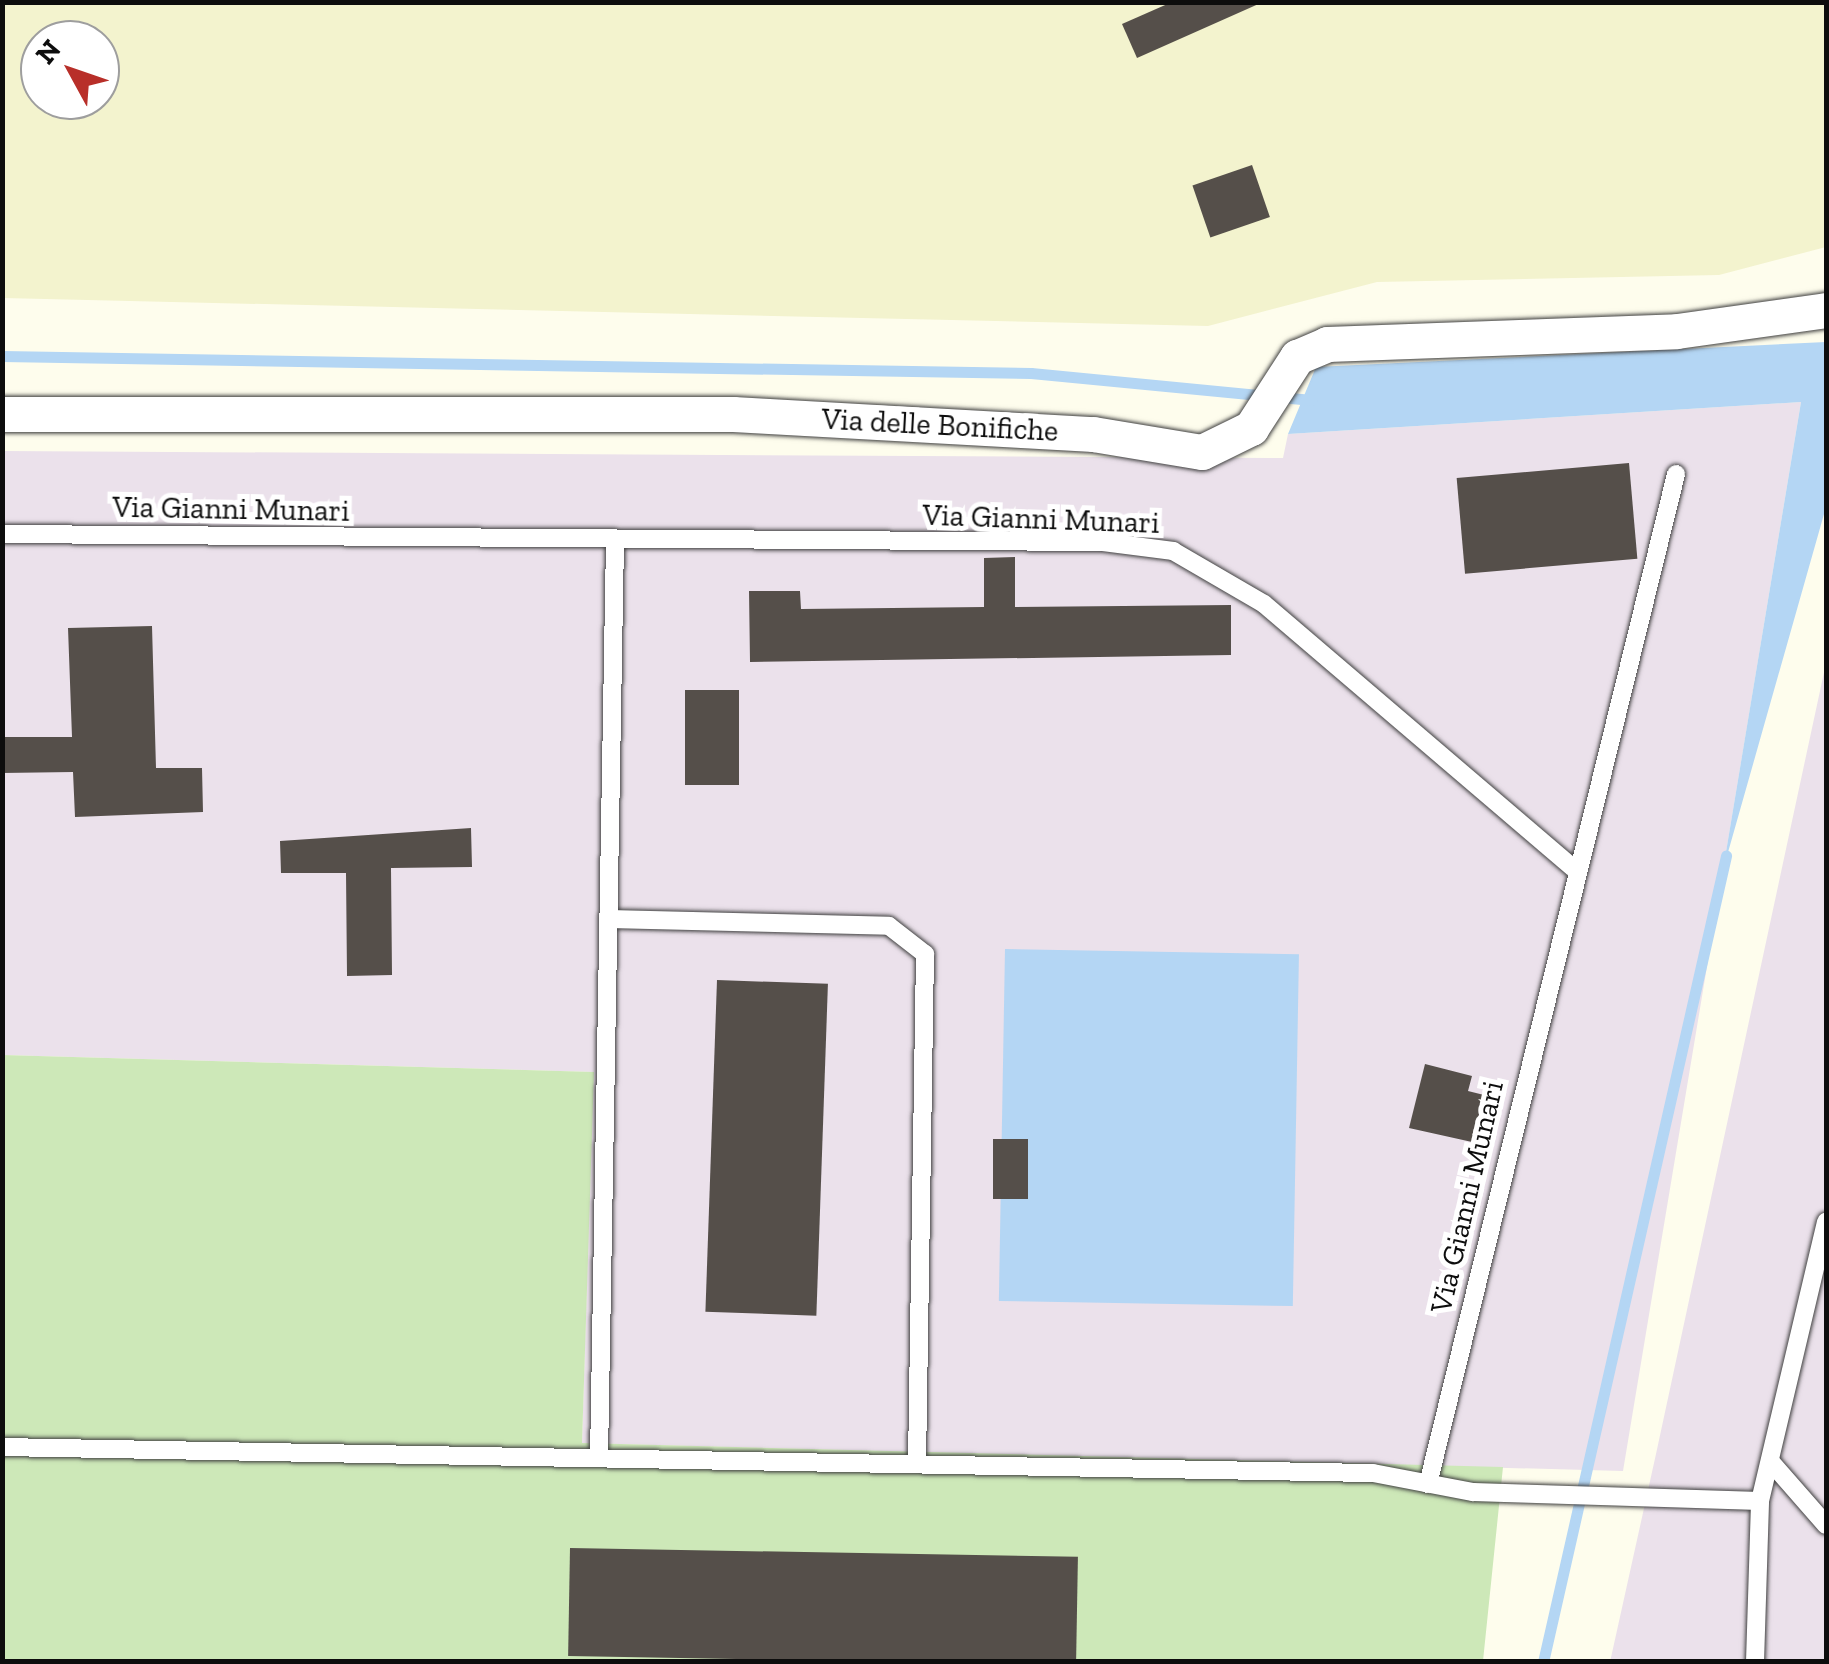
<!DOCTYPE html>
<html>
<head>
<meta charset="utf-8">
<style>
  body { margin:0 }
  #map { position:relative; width:1829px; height:1664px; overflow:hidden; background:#fefded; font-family:"Zilla Slab",serif }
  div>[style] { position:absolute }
  .industrial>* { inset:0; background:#ebe1eb }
  .farmland>* { inset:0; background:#f3f3ce }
  .green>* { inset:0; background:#cde8b8 }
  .water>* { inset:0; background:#b4d6f4; transform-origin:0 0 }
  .stream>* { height:11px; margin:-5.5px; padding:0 5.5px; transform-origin:5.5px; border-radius:5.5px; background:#b4d6f4 }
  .building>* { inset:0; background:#554f4a; transform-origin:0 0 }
  .roads { filter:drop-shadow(0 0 2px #404040) drop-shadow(0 0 2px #404040) }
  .service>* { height:18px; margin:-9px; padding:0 9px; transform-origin:9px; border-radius:9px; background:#fff }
  .minor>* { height:35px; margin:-17.5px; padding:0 17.5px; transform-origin:17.5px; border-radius:17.5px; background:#fff }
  span { translate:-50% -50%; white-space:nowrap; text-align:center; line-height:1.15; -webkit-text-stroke:10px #fff; paint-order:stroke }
  .street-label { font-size:30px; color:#0d0d0d }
  .frame { position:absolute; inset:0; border:5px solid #0d0d0d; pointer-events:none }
  .north { position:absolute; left:20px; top:20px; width:100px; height:100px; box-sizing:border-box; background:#fff; border:2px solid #9e9e9e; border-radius:50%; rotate:310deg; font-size:28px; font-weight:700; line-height:40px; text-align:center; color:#0d0d0d }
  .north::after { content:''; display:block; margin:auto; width:35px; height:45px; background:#b82f29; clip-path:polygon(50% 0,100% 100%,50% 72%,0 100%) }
</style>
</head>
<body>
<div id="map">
  <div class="industrial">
    <i style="clip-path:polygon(1801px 402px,1623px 1471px,582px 1443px,593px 1072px,3px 1055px,3px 451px,1283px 458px,1288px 434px)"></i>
    <i style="clip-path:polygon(1826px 663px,1826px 1661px,1610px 1662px,1656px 1454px)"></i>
  </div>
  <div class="farmland">
    <i style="clip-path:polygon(evenodd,3px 3px,1826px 3px,1826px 247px,1719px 275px,1377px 282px,1208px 326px,3px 298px,3px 3px,40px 40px,100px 40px,100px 100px,40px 100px,40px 40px)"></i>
  </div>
  <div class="green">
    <i style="clip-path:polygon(3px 1055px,594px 1072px,582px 1443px,1503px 1467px,1483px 1661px,3px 1662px)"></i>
  </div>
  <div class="water">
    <i style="clip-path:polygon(1826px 342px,1826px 507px,1723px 870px,1801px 402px,1288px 434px,1316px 367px)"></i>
    <i style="left:1005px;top:949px;width:294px;height:352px;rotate:1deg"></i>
  </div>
  <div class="stream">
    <i style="left:2px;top:356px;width:1029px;rotate:0.95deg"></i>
    <i style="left:1031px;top:373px;width:282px;rotate:5.5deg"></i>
    <i style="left:1543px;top:1662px;width:827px;rotate:-77.21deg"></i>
  </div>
  <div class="building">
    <i style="clip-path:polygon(1172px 2px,1263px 2px,1137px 58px,1122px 24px)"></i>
    <i style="left:1252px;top:165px;width:55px;height:63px;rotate:71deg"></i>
    <i style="left:1629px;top:463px;width:96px;height:173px;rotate:85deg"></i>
    <i style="clip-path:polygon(1015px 557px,1015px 607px,1231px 605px,1231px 655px,750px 662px,749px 591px,800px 591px,801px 609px,984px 607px,984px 558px)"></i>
    <i style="clip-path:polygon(152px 626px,156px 768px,202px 768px,203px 812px,75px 817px,73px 772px,2px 773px,2px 737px,72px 737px,68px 628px)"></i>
    <i style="left:685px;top:690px;width:54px;height:95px"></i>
    <i style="clip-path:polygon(471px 828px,472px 867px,391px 868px,392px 975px,347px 976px,346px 873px,281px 873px,280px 841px)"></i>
    <i style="left:717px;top:980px;width:111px;height:332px;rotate:2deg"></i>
    <i style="clip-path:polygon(1425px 1064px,1472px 1076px,1468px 1091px,1484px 1095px,1472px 1142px,1409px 1128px)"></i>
    <i style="left:1028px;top:1139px;width:60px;height:35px;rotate:90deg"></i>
    <i style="left:570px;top:1548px;width:508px;height:108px;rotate:1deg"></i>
  </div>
  <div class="roads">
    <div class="service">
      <i style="left:2px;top:534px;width:1101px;rotate:0.42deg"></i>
      <i style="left:1103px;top:542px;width:71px;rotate:7.3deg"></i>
      <i style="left:1173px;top:551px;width:105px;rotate:30.2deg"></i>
      <i style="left:1264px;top:604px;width:406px;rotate:40.5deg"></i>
      <i style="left:609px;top:919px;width:280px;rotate:1.4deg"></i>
      <i style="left:889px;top:926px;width:46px;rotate:37.9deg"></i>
      <i style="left:925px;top:954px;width:510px;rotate:90.9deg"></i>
      <i style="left:2px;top:1447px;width:1371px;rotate:1.09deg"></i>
      <i style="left:1373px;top:1473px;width:102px;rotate:10.8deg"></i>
      <i style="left:1473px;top:1492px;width:287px;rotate:1.8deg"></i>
      <i style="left:599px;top:1458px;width:917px;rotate:-89deg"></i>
      <i style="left:1770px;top:1461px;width:85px;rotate:48.8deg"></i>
      <i style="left:1428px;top:1484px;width:1040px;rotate:-76.2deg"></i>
      <i style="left:1755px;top:1662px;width:161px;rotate:-88.2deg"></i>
      <i style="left:1760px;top:1501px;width:287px;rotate:-76.7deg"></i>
    </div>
    <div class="minor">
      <i style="left:2px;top:414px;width:731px"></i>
      <i style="left:733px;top:414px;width:361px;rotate:3.2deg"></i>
      <i style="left:1093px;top:434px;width:110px;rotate:9.4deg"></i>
      <i style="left:1202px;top:452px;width:55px;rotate:-26.1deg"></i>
      <i style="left:1251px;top:428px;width:85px;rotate:-57.1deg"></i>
      <i style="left:1297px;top:357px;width:33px;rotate:-23deg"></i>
      <i style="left:1327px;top:344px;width:350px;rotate:-2.1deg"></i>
      <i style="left:1677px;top:331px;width:150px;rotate:-8deg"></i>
    </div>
  </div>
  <div class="street-label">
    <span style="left:940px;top:425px;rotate:3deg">Via delle Bonifiche</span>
    <span style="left:231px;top:509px;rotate:1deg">Via Gianni Munari</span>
    <span style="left:1041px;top:519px;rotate:2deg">Via Gianni Munari</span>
    <span style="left:1467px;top:1197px;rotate:-77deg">Via Gianni Munari</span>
  </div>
  <div class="frame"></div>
  <div class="north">N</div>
</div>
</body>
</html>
